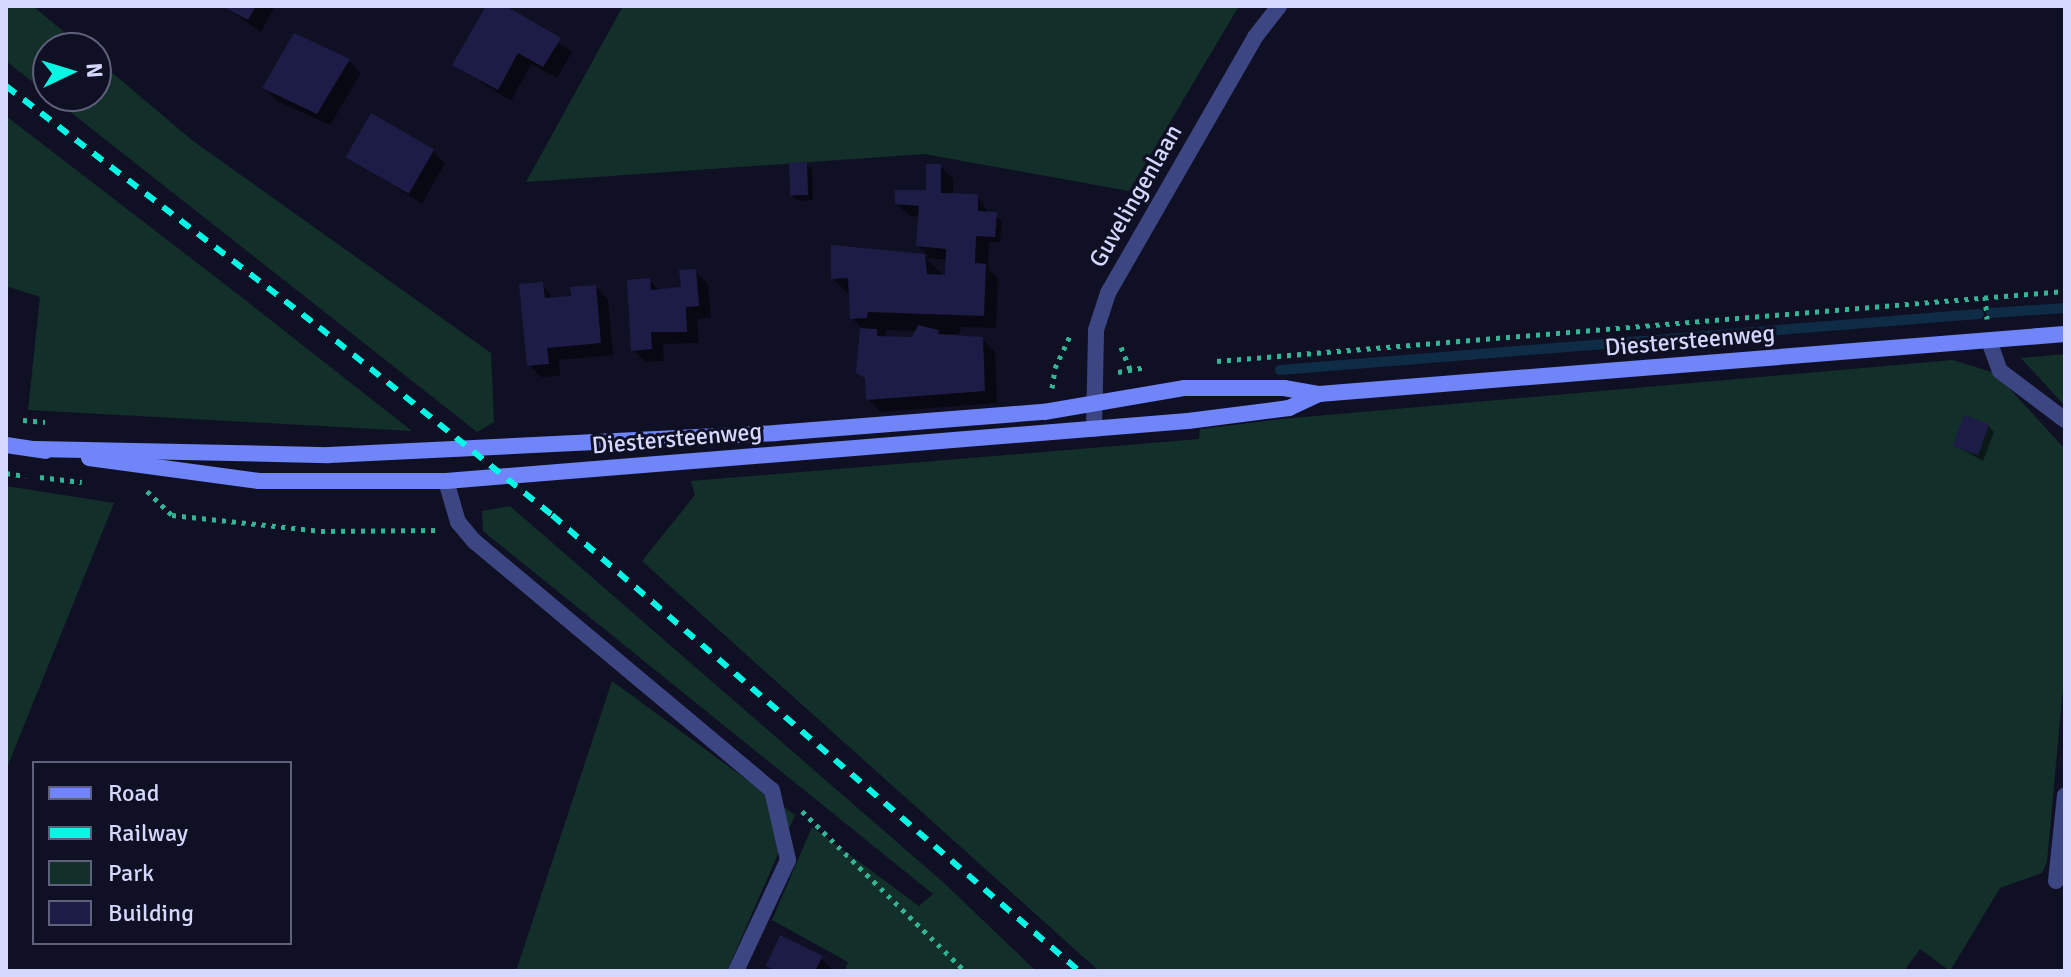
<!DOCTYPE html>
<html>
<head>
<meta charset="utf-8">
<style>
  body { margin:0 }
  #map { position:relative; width:2071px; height:977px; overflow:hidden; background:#101025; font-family:Signika,sans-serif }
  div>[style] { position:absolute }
  .green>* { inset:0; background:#132f29 }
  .shadow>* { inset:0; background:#0007 }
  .stream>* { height:10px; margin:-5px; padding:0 5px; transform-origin:5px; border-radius:5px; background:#0e2c46 }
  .building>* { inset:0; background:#1d1c46; transform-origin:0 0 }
  .path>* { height:5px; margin-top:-2.5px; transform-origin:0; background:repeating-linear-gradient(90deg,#33b495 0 4px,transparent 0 10px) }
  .lane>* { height:16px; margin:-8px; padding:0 8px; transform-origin:8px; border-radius:8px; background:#3c4683 }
  .street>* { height:16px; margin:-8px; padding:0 8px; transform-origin:8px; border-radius:8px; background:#3c4683 }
  .secondary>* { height:16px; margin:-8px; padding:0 8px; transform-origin:8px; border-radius:8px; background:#7085fa }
  .rail>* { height:6px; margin-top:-3px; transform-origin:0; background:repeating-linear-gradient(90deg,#08f7e4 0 12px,transparent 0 22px) }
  span { translate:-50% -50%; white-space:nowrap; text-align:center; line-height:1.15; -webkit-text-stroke:6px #101025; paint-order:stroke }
  .street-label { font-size:24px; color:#d5d8fe }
  .frame { position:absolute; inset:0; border:8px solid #d5d8fe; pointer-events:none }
  .legend { position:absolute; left:32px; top:761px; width:260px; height:184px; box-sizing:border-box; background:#101025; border:2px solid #5f607c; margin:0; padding:10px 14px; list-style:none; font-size:24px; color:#d5d8fe }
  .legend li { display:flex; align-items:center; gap:16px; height:40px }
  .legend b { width:40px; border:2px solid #5f607c }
  .north { position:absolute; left:32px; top:32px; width:80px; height:80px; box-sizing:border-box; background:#101025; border:2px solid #5f607c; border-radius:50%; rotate:86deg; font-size:22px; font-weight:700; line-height:32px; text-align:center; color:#d5d8fe }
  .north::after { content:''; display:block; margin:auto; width:28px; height:36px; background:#08f7e4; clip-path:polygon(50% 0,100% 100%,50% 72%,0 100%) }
</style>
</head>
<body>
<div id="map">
  <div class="green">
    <i style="clip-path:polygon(6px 6px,33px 6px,83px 48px,48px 48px,48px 94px,6px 61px)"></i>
    <i style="clip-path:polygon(623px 6px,1239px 6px,1129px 191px,924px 154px,526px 182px)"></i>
    <i style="clip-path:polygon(96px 59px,193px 141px,491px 353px,494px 422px,477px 432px,50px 96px,96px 96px)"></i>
    <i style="clip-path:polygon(6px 116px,231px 289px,412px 431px,28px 410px,40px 297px,6px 286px)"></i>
    <i style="clip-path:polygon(2065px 354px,2065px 406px,2021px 358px)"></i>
    <i style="clip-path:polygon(1953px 360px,1995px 373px,2065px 449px,2065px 665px,2047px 862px,2042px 873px,2000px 888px,1950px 971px,1920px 949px,1904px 971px,1099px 971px,642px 561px,695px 495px,691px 481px,1199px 439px,1200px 429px,1282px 419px)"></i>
    <i style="clip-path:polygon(6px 486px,114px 503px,6px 770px)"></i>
    <i style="clip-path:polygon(510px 506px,944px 883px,1036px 971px,845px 971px,848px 962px,772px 920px,812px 827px,919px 906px,933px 894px,483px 531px,482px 511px)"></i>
    <i style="clip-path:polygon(612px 681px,795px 815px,727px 971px,516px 971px)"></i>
  </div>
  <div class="shadow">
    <i style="clip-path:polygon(223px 6px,275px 6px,261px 32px)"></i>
    <i style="clip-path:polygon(488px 6px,502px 6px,572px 52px,557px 78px,531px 64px,511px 101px,454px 65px)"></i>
    <i style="clip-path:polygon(349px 61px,361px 73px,330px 125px,277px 101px,264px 88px)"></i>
    <i style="clip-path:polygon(433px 151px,445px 163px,422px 204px,348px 157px)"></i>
    <i style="clip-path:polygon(806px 164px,812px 170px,813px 200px,798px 201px,792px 195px)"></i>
    <i style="clip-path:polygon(evenodd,940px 166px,953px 179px,953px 195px,977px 196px,990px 214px,1002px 220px,1000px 242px,989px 242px,988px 268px,998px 279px,996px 328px,961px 327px,960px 333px,944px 336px,982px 339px,995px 352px,997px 403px,881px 412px,868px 399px,867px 381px,858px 372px,862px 329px,852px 318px,851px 296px,833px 279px,833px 247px,929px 256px,918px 246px,920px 217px,910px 216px,897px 204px,928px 191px,940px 166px,926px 258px,948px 260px,947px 277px,943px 275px,926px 258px,940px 166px,886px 330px,917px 331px,913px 339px,885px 338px,886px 330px)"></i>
    <i style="clip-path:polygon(695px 271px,708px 284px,711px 318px,697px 319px,699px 343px,663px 344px,664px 361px,646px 362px,633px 350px,649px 280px,660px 291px,683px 289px)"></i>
    <i style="clip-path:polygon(542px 284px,555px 300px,596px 287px,608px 300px,613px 355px,559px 360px,560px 376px,541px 377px,529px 365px)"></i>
    <i style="clip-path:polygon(1988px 426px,1994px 432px,1983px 461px,1954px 445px)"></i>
    <i style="clip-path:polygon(821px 958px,833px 971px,774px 971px,768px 965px)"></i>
  </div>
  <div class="stream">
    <i style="left:1991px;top:313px;width:74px;rotate:-3.9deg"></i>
    <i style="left:1280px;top:370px;width:701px;rotate:-4.58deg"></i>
  </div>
  <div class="building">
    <i style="clip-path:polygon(222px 6px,256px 6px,248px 20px)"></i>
    <i style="clip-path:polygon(486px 6px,506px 6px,561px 38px,543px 67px,518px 53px,498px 90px,452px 65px)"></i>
    <i style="clip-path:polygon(294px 33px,350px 59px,317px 114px,262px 88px)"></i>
    <i style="left:371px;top:113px;width:73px;height:51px;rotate:30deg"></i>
    <i style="left:807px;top:162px;width:33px;height:18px;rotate:88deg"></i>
    <i style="clip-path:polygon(926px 164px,941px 164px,941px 193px,978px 194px,978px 211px,997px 212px,995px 237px,976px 236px,975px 263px,986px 264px,984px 316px,868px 312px,867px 318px,850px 319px,848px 278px,831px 279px,831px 245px,925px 254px,927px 274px,945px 275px,946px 249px,916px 246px,919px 206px,895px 204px,895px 190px,926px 190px)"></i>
    <i style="clip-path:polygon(696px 269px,699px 306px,686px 307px,687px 332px,651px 332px,652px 349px,631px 351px,627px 280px,650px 278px,651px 290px,681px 287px,679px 270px)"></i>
    <i style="clip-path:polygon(543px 282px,545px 298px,571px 296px,570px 287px,596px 285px,601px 343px,547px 348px,549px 364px,527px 366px,519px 284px)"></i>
    <i style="clip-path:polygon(918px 325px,939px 330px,938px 334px,983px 337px,985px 391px,866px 400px,865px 378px,856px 373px,860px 328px,877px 329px,877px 336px,912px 337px)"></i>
    <i style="left:1964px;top:415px;width:27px;height:33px;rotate:20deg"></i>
    <i style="clip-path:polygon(780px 935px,823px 956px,815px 971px,776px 971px,766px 966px)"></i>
  </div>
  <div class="path">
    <i style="left:1985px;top:296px;width:23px;rotate:85deg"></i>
    <i style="left:1121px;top:347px;width:24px;rotate:68deg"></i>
    <i style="left:1217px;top:361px;width:851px;rotate:-4.72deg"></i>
    <i style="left:1118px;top:372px;width:29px;rotate:-10deg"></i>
    <i style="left:1052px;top:388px;width:20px;rotate:-81deg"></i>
    <i style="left:1055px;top:368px;width:38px;rotate:-65deg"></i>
    <i style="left:23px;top:420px;width:22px;rotate:5deg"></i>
    <i style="left:6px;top:473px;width:20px;rotate:9deg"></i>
    <i style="left:40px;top:477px;width:42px;rotate:6.8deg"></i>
    <i style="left:147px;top:491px;width:35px;rotate:44deg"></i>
    <i style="left:172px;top:515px;width:150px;rotate:6.1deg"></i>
    <i style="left:321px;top:531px;width:117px;rotate:-0.5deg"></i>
    <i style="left:802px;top:811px;width:228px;rotate:44.5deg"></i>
  </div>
  <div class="lane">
    <i style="left:2056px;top:881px;width:86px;rotate:-84deg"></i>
  </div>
  <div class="street">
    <i style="left:1989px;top:341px;width:32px;rotate:70deg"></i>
    <i style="left:2000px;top:371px;width:81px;rotate:37deg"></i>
    <i style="left:1094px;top:429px;width:99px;rotate:-88.8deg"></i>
    <i style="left:1096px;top:330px;width:39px;rotate:-72deg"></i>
    <i style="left:1108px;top:293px;width:295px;rotate:-60.1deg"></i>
    <i style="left:1255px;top:37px;width:39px;rotate:-52deg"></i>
    <i style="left:446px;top:481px;width:43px;rotate:73.7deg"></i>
    <i style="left:458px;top:522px;width:25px;rotate:50deg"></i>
    <i style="left:474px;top:541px;width:388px;rotate:39.9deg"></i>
    <i style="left:772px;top:790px;width:72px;rotate:77.1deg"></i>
    <i style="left:788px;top:860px;width:123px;rotate:115.1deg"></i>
  </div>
  <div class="secondary">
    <i style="left:6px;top:445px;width:40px;rotate:8.5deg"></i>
    <i style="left:36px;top:449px;width:293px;rotate:1.2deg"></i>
    <i style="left:329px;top:455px;width:447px;rotate:-2.8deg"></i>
    <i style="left:775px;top:433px;width:270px;rotate:-4.5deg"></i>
    <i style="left:1044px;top:412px;width:143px;rotate:-9.7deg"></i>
    <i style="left:1185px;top:388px;width:99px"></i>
    <i style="left:1284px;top:388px;width:36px;rotate:10deg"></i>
    <i style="left:1319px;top:394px;width:748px;rotate:-4.6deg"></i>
    <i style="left:89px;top:458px;width:172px;rotate:7.7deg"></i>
    <i style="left:259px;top:481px;width:187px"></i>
    <i style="left:446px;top:481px;width:744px;rotate:-4.62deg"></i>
    <i style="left:1188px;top:421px;width:102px;rotate:-7.3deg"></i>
    <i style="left:1289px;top:408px;width:33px;rotate:-25deg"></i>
  </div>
  <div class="rail">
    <i style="left:6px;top:86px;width:395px;rotate:37.6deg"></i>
    <i style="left:319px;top:327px;width:299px;rotate:38.9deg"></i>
    <i style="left:552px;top:515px;width:697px;rotate:40.87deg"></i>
  </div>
  <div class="street-label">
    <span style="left:1136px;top:196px;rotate:-60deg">Guvelingenlaan</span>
    <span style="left:1690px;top:341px;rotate:-5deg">Diestersteenweg</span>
    <span style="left:677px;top:439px;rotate:-5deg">Diestersteenweg</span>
  </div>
  <div class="frame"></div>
  <ul class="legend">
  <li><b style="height:10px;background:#7085fa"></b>Road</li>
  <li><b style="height:10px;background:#08f7e4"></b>Railway</li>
  <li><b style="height:22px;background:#132f29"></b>Park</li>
  <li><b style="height:22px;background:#1d1c46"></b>Building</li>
  </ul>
  <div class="north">N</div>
</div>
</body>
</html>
